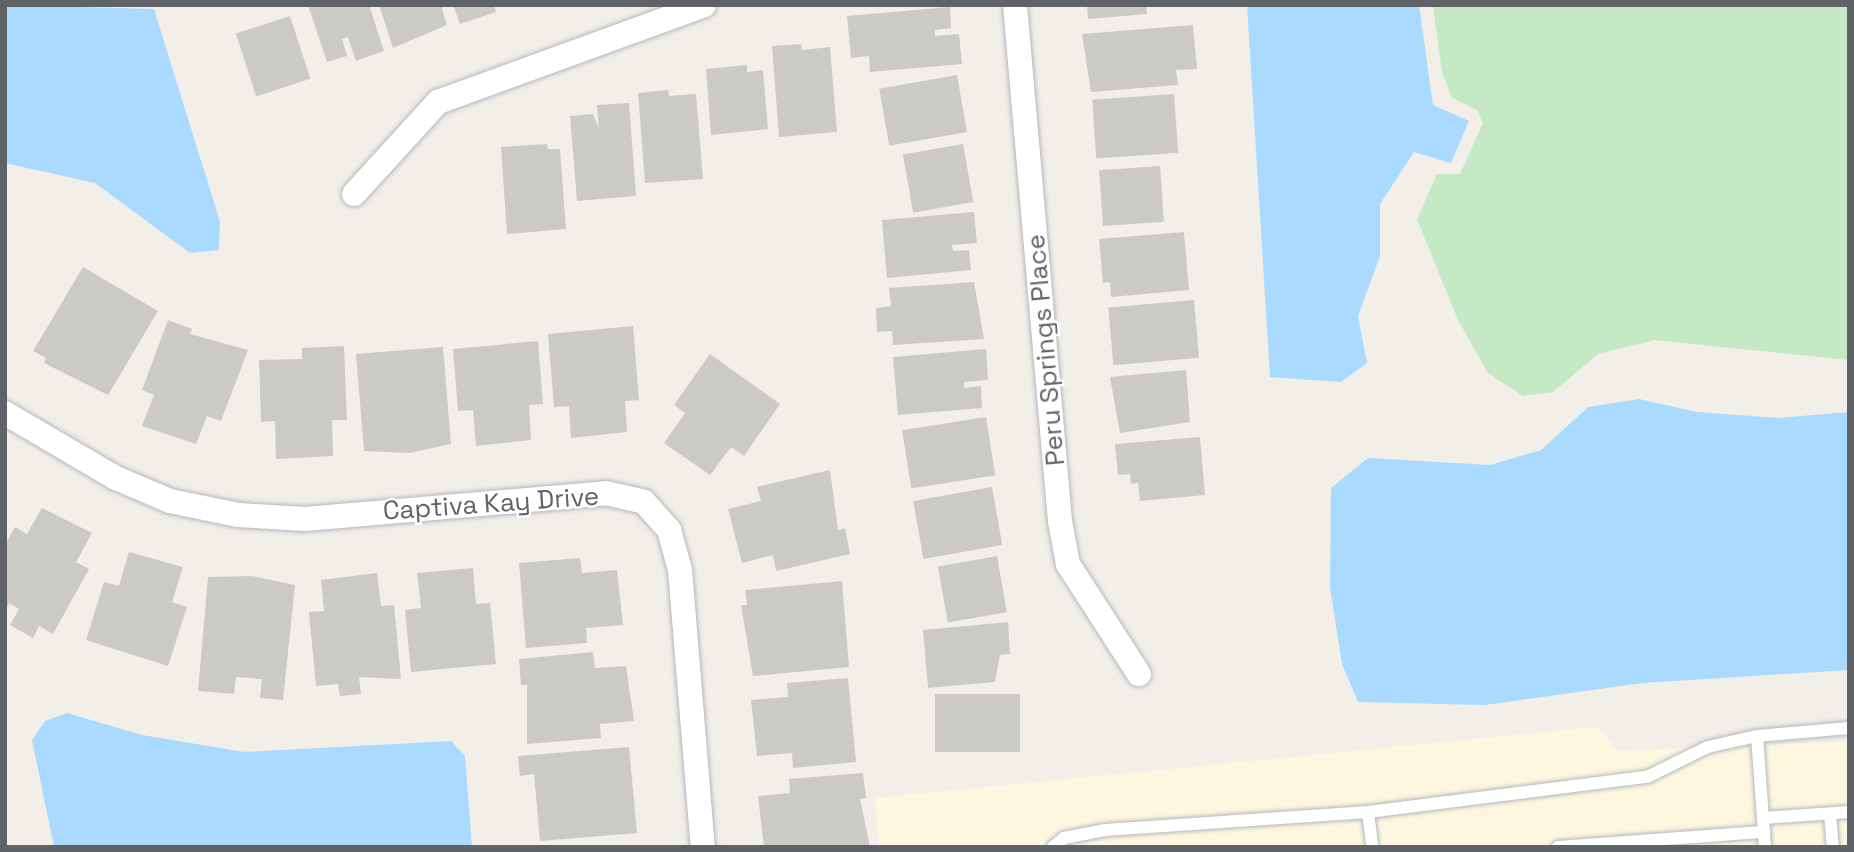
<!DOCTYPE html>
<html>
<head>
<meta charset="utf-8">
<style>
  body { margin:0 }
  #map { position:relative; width:1854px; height:852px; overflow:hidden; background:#f1efe8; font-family:"Space Grotesk",sans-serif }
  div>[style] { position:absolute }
  .commercial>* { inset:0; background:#fef7e0 }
  .green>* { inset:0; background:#c5e8c5 }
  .water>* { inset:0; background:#aadaff }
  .building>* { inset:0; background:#cccac5; transform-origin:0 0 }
  .roads { filter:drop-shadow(0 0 2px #b5b8bc) drop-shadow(0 0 2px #b5b8bc) }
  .lane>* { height:12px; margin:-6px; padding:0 6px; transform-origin:6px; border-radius:6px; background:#fff }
  .street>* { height:24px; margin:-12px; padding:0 12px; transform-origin:12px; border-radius:12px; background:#fff }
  span { translate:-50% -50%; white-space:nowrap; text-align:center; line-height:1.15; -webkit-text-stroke:5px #fff; paint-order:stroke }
  .street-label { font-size:26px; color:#5f6368 }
  .frame { position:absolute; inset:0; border:7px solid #5f6368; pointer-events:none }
</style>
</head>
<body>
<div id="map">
  <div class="commercial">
    <i style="clip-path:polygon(1598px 727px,1618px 751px,1849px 741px,1849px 847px,879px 847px,875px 798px)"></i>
  </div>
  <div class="green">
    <i style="clip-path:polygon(1433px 5px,1849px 5px,1849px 360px,1655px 340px,1598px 354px,1553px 392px,1523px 396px,1488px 373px,1458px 320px,1417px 219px,1437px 174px,1460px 174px,1483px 123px,1477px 110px,1452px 98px,1442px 72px)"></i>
  </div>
  <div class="water">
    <i style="clip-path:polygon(12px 5px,154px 9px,220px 222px,219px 250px,190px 253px,95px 183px,5px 163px,5px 9px)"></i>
    <i style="clip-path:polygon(1247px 5px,1419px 5px,1433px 105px,1469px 121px,1451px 163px,1414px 152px,1380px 204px,1380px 256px,1358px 316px,1367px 363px,1341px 382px,1270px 377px)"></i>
    <i style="clip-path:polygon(1639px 399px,1697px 412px,1778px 418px,1849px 412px,1849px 670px,1643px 683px,1485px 705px,1358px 702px,1342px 664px,1330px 587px,1331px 488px,1368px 458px,1490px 465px,1541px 450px,1588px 407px)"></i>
    <i style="clip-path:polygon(67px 713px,142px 735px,244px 752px,451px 741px,465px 756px,472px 847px,54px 847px,32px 740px,45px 721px)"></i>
  </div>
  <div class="building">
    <i style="clip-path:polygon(308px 5px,369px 5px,384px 51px,356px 61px,348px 37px,342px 39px,347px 56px,327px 62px)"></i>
    <i style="clip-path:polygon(379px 5px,441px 5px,447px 25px,393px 48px)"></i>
    <i style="clip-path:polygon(453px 5px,494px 5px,496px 12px,460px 24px)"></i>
    <i style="clip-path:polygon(1087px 5px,1146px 5px,1147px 14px,1088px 19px)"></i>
    <i style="clip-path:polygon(950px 7px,951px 28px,935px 30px,935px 36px,959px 34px,962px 64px,870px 72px,869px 56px,851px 58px,847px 16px)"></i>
    <i style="left:290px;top:16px;width:66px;height:57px;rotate:72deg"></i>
    <i style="clip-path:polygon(1193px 25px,1197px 69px,1176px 70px,1178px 85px,1091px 92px,1082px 34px)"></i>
    <i style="clip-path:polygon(801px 44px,802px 50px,830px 47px,837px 132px,779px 137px,772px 46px)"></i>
    <i style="clip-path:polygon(747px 65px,747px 72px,763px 70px,768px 129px,711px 135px,706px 69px)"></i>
    <i style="left:957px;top:75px;width:58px;height:79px;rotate:80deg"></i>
    <i style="clip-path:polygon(668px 90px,669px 96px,696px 94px,703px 179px,645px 183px,638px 93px)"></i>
    <i style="left:1174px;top:94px;width:59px;height:82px;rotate:86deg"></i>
    <i style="clip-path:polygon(629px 103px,636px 196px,577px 201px,570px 116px,593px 114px,599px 129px,597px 105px)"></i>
    <i style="clip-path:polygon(547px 144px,548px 149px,560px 149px,566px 229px,507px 234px,501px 147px)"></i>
    <i style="left:963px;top:144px;width:59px;height:61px;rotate:80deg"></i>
    <i style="left:1160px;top:166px;width:56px;height:61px;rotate:86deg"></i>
    <i style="clip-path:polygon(974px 212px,977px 243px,952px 245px,953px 251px,969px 250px,971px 270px,887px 278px,882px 220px)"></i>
    <i style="clip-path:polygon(1184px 232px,1189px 290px,1111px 297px,1110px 282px,1103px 283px,1099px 239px)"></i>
    <i style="clip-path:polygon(83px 267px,158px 311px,108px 395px,44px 363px,46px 358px,33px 351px)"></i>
    <i style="clip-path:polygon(974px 282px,984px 339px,893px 345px,892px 331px,877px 332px,876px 308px,891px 306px,889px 288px)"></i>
    <i style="left:1194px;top:300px;width:58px;height:86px;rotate:85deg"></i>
    <i style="clip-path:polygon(168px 320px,192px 329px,190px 334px,248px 350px,221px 421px,207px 416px,196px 444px,142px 426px,154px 395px,142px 390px)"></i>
    <i style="clip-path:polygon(633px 326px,639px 400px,625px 401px,627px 432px,571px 438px,569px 406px,554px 407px,548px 334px)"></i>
    <i style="clip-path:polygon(538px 341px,543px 404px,529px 405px,531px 440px,476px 446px,473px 410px,458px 411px,453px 349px)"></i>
    <i style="clip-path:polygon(344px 346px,347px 420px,332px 420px,333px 456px,276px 459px,275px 421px,261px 422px,259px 360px,302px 359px,302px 348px)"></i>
    <i style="clip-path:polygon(443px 347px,451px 444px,409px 453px,364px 451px,356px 354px)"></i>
    <i style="clip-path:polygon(986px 349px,988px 380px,964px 382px,964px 388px,981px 386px,982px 408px,898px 415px,893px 357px)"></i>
    <i style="clip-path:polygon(710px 354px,780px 404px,744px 456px,731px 447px,710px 475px,664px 443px,685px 413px,674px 405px)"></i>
    <i style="clip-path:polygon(1186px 370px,1190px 422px,1120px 433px,1110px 377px)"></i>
    <i style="left:986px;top:417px;width:59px;height:85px;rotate:81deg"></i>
    <i style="clip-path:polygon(1200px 437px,1205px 495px,1140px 501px,1138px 483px,1131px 484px,1130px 474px,1118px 475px,1115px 444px)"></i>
    <i style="clip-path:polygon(830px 470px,838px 530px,845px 528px,850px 554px,776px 571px,773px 555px,742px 563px,728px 509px,761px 501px,757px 487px)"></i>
    <i style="left:992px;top:487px;width:59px;height:80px;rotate:80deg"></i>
    <i style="clip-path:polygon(42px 508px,92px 533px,76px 562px,89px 569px,53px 634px,39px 626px,33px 638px,10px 625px,19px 609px,9px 603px,5px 611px,5px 545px,15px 527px,27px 534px)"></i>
    <i style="clip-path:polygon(129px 552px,183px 567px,172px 602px,187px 607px,168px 666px,86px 640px,104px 582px,119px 586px)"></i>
    <i style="left:997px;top:556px;width:57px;height:60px;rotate:80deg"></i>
    <i style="clip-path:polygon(580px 558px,582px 573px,617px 570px,623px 625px,586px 628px,587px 643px,526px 648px,519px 563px)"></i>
    <i style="clip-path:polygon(473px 568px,476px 604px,490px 603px,496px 664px,411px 672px,405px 610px,421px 608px,417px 573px)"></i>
    <i style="clip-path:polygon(377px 573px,381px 606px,394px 605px,401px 679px,359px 677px,361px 694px,340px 696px,338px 684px,316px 686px,309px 612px,324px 611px,321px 580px)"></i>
    <i style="clip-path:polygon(252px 576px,295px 585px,283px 700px,260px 698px,262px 679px,236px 677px,234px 694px,198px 691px,208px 577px)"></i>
    <i style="clip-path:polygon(842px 581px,849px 667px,753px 676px,741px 605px,747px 605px,745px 590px)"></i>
    <i style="clip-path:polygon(1008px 622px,1010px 654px,1000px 655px,995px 682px,928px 688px,923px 630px)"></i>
    <i style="clip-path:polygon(593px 652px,595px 668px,626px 666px,634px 721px,600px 724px,601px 738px,527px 744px,527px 685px,521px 685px,519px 659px)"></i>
    <i style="clip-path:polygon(848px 678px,856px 762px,793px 768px,792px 753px,757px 756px,751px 700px,788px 697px,787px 683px)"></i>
    <i style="left:1020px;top:694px;width:58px;height:85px;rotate:90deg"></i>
    <i style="clip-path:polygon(629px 747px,637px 833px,540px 841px,534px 774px,520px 776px,518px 756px)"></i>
    <i style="clip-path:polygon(863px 773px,866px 798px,860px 799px,870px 847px,764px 847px,758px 796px,790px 793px,789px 779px)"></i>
  </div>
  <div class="roads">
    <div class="lane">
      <i style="left:1368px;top:812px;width:281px;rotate:-7.2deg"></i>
      <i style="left:1647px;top:777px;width:68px;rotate:-26.2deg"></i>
      <i style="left:1708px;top:747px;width:50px;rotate:-12.7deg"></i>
      <i style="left:1830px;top:814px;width:33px;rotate:85deg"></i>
      <i style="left:1763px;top:818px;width:86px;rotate:-4deg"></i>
      <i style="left:1053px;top:847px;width:14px;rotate:-39deg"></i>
      <i style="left:1064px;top:838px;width:42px;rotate:-11deg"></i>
      <i style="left:1105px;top:830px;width:264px;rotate:-3.9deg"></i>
      <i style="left:1368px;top:812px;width:35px;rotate:83deg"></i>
      <i style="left:1558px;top:847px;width:207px;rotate:-4.2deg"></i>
      <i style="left:1765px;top:847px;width:111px;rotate:-94.1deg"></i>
      <i style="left:1757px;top:736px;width:92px;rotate:-5deg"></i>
    </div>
    <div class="street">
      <i style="left:1015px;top:5px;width:518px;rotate:85.02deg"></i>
      <i style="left:1060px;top:521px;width:44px;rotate:79.5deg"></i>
      <i style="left:1068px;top:564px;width:131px;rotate:57.2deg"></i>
      <i style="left:354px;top:194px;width:125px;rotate:-47.6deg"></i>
      <i style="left:438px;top:102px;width:283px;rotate:-20deg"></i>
      <i style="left:5px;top:413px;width:129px;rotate:30.4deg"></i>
      <i style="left:116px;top:478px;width:59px;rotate:23.1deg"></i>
      <i style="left:170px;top:501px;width:69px;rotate:11.6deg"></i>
      <i style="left:238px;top:515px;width:67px;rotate:3.4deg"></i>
      <i style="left:305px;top:519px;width:302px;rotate:-4.9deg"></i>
      <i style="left:606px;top:493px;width:39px;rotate:13deg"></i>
      <i style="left:644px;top:502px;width:38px;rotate:48deg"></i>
      <i style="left:669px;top:530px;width:41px;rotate:74.6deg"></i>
      <i style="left:680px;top:570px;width:278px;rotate:85.3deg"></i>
    </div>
  </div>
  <div class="street-label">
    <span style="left:1046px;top:350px;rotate:-95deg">Peru Springs Place</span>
    <span style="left:491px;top:504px;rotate:-4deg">Captiva Kay Drive</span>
  </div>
  <div class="frame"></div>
</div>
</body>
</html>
